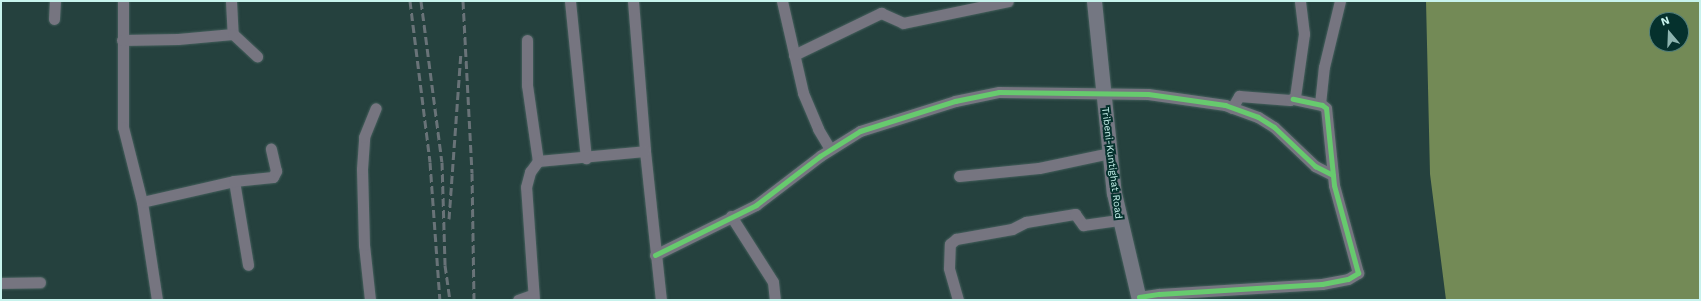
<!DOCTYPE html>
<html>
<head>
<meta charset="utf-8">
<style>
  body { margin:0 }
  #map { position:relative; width:1701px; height:301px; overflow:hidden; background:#25413e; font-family:"Work Sans",sans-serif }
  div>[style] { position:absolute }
  .water>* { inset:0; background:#738a56 }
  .roads { filter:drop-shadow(0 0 1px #455f5c) drop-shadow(0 0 1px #455f5c) }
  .minor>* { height:11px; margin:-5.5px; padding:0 5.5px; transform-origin:5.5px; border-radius:5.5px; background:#767580 }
  .secondary>* { height:15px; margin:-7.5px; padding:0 7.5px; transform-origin:7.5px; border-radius:7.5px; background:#747782 }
  .rail>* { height:3px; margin-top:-1.5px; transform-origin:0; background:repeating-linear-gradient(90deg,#697378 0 8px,transparent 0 12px) }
  .cycleway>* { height:5px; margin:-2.5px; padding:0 2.5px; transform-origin:2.5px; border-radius:2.5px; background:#67ca6e }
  span { translate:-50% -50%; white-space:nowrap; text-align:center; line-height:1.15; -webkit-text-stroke:4px #05312d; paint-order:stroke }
  .street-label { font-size:10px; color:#c7f3ed }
  .frame { position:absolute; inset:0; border:2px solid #c7f3ed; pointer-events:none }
  .north { position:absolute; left:1649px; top:12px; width:40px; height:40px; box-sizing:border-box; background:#05312d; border:1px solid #537f7a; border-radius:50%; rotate:341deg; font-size:11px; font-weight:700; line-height:16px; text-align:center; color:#c7f3ed }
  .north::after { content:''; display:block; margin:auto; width:14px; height:18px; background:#8eb5b0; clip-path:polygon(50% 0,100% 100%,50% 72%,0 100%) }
</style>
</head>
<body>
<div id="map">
  <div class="water">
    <i style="clip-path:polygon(evenodd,1426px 1px,1700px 1px,1700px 300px,1446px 300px,1430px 174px,1426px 1px,1657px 20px,1681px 20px,1681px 44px,1657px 44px,1657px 20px)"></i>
  </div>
  <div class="roads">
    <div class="minor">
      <i style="left:123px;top:1px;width:126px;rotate:90deg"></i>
      <i style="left:123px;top:127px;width:77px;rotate:75.8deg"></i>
      <i style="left:142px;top:202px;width:99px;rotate:81.3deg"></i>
      <i style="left:231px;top:1px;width:33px;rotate:87deg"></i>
      <i style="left:570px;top:1px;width:158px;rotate:84.2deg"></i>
      <i style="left:633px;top:1px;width:150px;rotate:85.4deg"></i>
      <i style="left:645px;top:151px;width:150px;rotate:83.9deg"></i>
      <i style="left:782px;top:1px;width:94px;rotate:77.1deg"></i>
      <i style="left:803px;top:93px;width:39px;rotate:67deg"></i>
      <i style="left:818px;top:129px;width:23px;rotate:59deg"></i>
      <i style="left:54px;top:19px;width:18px;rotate:-87deg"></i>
      <i style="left:122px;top:40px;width:56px;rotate:-1deg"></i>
      <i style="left:178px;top:39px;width:55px;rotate:-5.2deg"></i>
      <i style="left:233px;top:34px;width:33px;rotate:43deg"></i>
      <i style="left:527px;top:40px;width:45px;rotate:90deg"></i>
      <i style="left:527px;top:85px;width:77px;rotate:81.8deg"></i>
      <i style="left:538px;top:161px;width:107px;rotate:-5.3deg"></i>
      <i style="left:794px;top:55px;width:97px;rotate:-25.8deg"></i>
      <i style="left:881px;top:13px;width:24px;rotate:24deg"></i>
      <i style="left:903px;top:23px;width:107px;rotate:-11.8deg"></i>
      <i style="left:1320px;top:104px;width:37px;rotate:-84deg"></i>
      <i style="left:1324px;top:67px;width:68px;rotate:-76.4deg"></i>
      <i style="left:1232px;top:108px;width:14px;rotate:-60deg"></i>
      <i style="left:1239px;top:96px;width:51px;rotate:4.5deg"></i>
      <i style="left:1290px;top:100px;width:6px;rotate:-31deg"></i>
      <i style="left:1295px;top:97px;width:64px;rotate:-81.9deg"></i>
      <i style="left:1304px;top:34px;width:33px;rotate:-97deg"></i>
      <i style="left:959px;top:176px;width:80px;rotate:-5.7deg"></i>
      <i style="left:1039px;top:168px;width:73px;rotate:-11.9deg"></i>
      <i style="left:234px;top:181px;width:85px;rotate:80.5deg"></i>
      <i style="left:142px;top:202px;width:94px;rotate:-12.9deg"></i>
      <i style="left:234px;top:181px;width:39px;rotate:-6deg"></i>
      <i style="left:273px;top:177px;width:7px;rotate:-63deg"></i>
      <i style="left:276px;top:171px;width:23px;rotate:-103deg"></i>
      <i style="left:731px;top:216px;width:78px;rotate:57.5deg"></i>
      <i style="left:773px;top:282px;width:18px;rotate:84deg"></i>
      <i style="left:655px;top:255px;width:113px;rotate:-26.3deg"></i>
      <i style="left:756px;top:205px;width:81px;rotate:-37.4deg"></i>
      <i style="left:820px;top:156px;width:47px;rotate:-32deg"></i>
      <i style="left:860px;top:131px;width:100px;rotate:-17.5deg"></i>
      <i style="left:955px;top:101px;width:45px;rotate:-11.6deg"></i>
      <i style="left:999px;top:92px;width:149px;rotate:0.8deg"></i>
      <i style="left:1148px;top:94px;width:78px;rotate:8.1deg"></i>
      <i style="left:1225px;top:105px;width:35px;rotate:20deg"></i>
      <i style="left:1258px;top:117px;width:19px;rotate:32deg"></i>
      <i style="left:1274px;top:127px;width:57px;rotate:43.6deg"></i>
      <i style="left:1315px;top:166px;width:20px;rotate:27deg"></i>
      <i style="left:1px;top:283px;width:39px;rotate:-1deg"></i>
      <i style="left:1139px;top:297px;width:20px;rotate:-9deg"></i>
      <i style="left:1159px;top:294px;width:163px;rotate:-3.5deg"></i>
      <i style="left:1322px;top:284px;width:26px;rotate:-11deg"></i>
      <i style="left:1348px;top:279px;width:12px;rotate:-31deg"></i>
      <i style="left:1358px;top:273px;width:91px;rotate:-105.3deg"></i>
      <i style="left:1334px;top:185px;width:77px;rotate:-95.9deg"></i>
      <i style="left:1326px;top:108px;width:5px;rotate:-143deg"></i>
      <i style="left:1322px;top:105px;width:30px;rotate:-168deg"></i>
      <i style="left:370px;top:300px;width:55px;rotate:-96.2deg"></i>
      <i style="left:364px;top:245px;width:76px;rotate:-91.5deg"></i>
      <i style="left:362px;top:169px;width:32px;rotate:-86deg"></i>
      <i style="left:364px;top:137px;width:31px;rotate:-68deg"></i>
      <i style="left:518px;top:300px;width:15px;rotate:-20deg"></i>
      <i style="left:534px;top:300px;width:113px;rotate:-94deg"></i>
      <i style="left:526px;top:187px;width:16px;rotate:-75deg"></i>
      <i style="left:530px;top:172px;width:14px;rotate:-54deg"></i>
      <i style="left:958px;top:300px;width:33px;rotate:-106deg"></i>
      <i style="left:949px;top:268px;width:24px;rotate:-88deg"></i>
      <i style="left:950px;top:244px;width:8px;rotate:-40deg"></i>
      <i style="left:956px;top:239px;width:57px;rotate:-10.1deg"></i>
      <i style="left:1012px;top:229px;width:16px;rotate:-27deg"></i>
      <i style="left:1026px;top:222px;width:50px;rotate:-9.3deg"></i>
      <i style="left:1075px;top:214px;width:14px;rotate:54deg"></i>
      <i style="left:1083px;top:225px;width:36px;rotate:-8deg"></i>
    </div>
    <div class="secondary">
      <i style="left:1094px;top:1px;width:193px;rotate:84.1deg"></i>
      <i style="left:1114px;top:193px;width:110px;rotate:76.8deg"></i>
    </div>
  </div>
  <div class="rail">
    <i style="left:410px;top:1px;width:162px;rotate:82.9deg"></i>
    <i style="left:430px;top:162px;width:138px;rotate:85.9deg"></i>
    <i style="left:421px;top:1px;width:162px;rotate:82.6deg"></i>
    <i style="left:442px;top:162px;width:103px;rotate:88.3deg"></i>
    <i style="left:445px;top:265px;width:35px;rotate:82deg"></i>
    <i style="left:463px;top:1px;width:172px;rotate:87deg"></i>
    <i style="left:472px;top:173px;width:127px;rotate:89.1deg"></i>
    <i style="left:449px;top:219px;width:166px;rotate:-85.9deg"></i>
  </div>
  <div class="cycleway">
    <i style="left:655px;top:255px;width:113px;rotate:-26.3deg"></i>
    <i style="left:756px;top:205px;width:81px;rotate:-37.4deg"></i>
    <i style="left:820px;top:156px;width:47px;rotate:-32deg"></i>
    <i style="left:860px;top:131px;width:100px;rotate:-17.5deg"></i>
    <i style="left:955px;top:101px;width:45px;rotate:-11.6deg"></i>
    <i style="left:999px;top:92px;width:149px;rotate:0.8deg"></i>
    <i style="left:1148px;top:94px;width:78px;rotate:8.1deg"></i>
    <i style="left:1225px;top:105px;width:35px;rotate:20deg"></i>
    <i style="left:1258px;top:117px;width:19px;rotate:32deg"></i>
    <i style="left:1274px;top:127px;width:57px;rotate:43.6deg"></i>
    <i style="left:1315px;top:166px;width:20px;rotate:27deg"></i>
    <i style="left:1139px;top:297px;width:20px;rotate:-9deg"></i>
    <i style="left:1159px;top:294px;width:163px;rotate:-3.5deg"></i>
    <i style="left:1322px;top:284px;width:26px;rotate:-11deg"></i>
    <i style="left:1348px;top:279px;width:12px;rotate:-31deg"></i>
    <i style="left:1358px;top:273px;width:91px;rotate:-105.3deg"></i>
    <i style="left:1334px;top:185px;width:77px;rotate:-95.9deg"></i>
    <i style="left:1326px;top:108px;width:5px;rotate:-143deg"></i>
    <i style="left:1322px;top:105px;width:30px;rotate:-168deg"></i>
  </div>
  <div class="street-label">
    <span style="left:1112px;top:163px;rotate:83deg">Tribeni-Kuntighat Road</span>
  </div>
  <div class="frame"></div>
  <div class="north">N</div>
</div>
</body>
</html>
